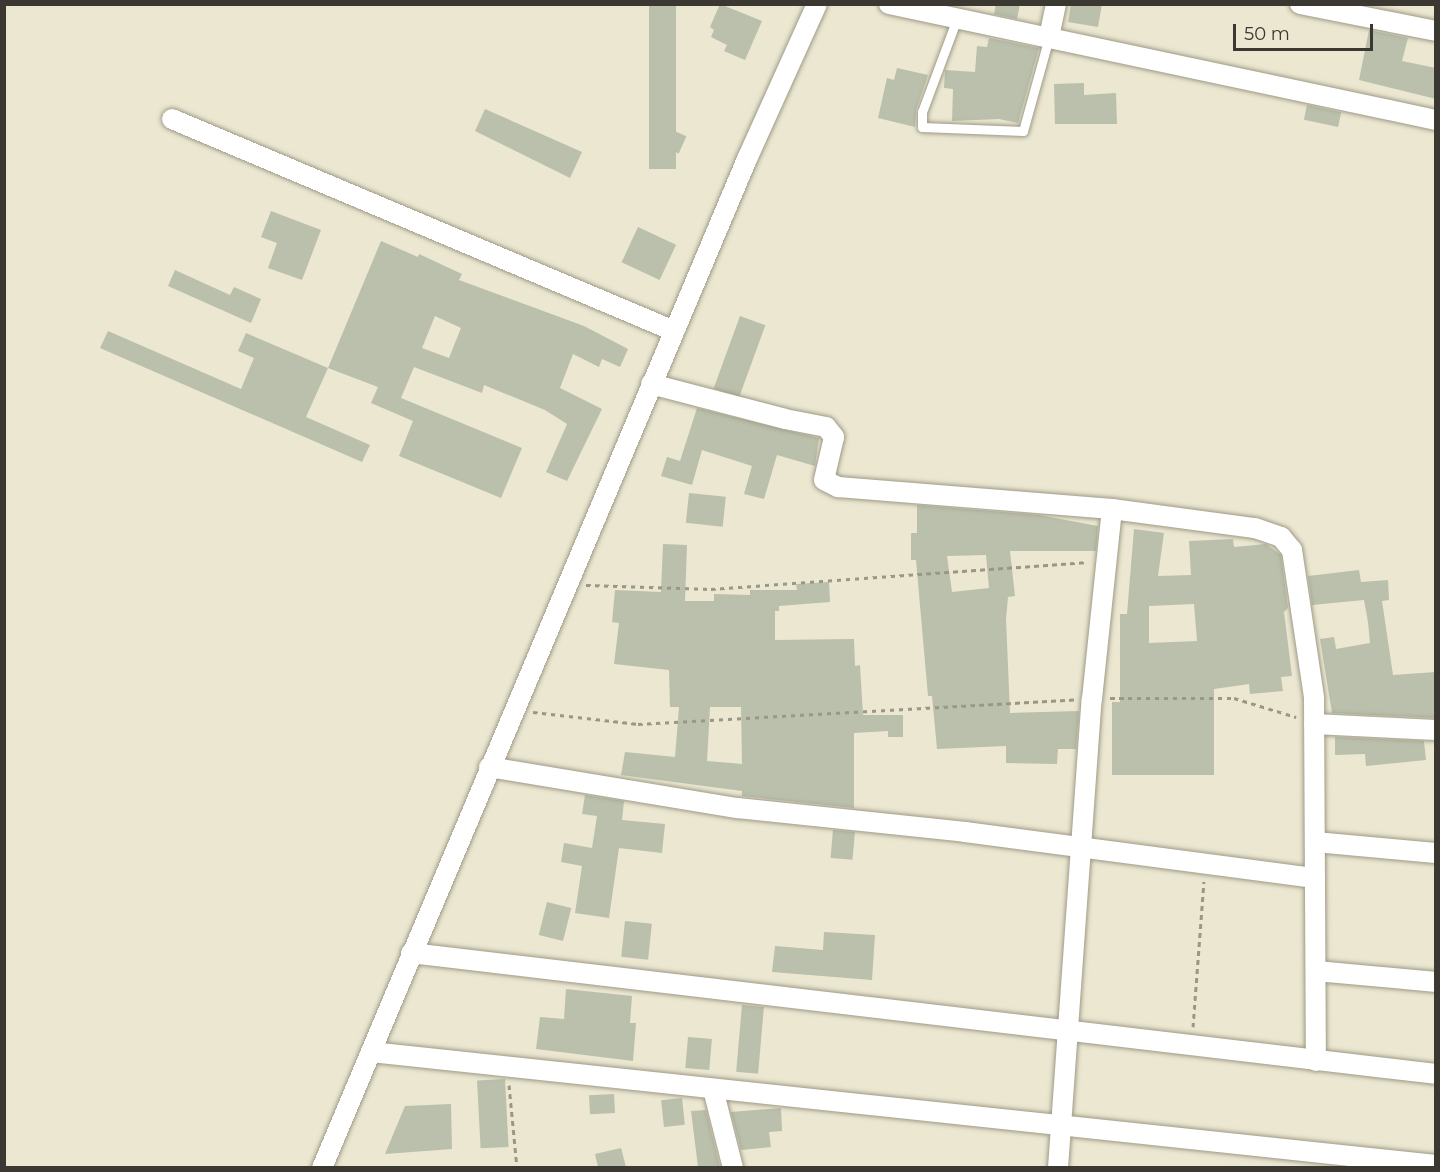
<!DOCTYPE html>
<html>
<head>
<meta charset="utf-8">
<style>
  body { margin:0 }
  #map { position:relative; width:1440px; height:1172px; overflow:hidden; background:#ebe7d1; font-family:Montserrat,sans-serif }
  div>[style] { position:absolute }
  .building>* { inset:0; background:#bac0ab; transform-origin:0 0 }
  .path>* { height:3px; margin-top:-1.5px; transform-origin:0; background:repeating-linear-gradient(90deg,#9a9787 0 4.5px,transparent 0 9px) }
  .roads { filter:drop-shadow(0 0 2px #9e9a86) drop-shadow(0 0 2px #9e9a86) }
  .lane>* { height:9px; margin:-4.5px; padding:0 4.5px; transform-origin:4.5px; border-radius:4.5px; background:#fff }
  .street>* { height:20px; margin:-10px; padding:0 10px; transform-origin:10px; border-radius:10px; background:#fff }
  span { translate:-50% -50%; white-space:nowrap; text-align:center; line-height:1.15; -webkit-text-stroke:5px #ebe7d1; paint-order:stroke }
  .frame { position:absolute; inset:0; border:6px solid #3a3830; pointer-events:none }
  .scale { position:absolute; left:1233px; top:24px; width:140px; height:27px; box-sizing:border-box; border:3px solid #3a3830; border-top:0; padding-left:8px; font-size:18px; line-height:21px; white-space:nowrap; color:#3a3830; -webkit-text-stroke:4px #ebe7d1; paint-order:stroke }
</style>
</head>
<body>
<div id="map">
  <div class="building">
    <i style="left:649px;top:4px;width:27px;height:165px"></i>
    <i style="clip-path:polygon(720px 4px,762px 21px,745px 60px,724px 51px,727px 45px,711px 37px,714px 30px,710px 27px)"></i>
    <i style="clip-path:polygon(996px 4px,1020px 4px,1017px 19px,994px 14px)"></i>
    <i style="clip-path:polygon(1071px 4px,1102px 4px,1098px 27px,1068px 22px)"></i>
    <i style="clip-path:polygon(1369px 30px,1408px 38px,1402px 61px,1436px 68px,1436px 99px,1359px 80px)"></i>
    <i style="clip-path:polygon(989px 38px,1039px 48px,1018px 123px,999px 119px,952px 121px,953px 89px,944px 88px,945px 70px,975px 72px,977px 46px,987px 47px)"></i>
    <i style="clip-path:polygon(897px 68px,928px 75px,916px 110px,915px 127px,878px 118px,887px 78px,894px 80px)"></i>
    <i style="clip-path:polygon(1084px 83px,1084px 95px,1116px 93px,1117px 124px,1055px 124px,1054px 84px)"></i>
    <i style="left:1307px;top:105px;width:35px;height:15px;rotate:12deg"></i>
    <i style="clip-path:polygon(485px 109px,582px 152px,570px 178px,475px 131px)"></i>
    <i style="left:659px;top:124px;width:30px;height:19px;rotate:24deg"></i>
    <i style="clip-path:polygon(271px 211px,321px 230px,302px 280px,268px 268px,277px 243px,261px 237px)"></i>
    <i style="left:638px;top:227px;width:42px;height:39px;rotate:25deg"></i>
    <i style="clip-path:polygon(evenodd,381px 241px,418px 257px,419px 254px,462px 274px,459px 280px,584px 326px,628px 349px,620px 367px,602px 359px,599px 367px,573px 354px,560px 388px,602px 409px,567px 481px,546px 472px,567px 424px,545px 410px,484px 385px,482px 393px,414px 367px,401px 398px,522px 448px,501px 498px,399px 456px,413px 421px,371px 403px,378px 387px,328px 368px,381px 241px,435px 316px,461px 328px,449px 358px,422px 348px,435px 316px)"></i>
    <i style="clip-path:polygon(175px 270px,230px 295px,234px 287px,261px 299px,251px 323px,168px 286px)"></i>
    <i style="left:740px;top:316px;width:27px;height:77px;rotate:20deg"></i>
    <i style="clip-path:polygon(108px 331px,241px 389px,254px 358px,238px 351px,246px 333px,328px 368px,306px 417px,370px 445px,362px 462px,100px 348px)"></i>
    <i style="clip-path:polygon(697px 408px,819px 438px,815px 466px,777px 455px,764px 499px,744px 494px,752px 466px,702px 450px,692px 485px,661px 476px,667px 457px,680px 461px)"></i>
    <i style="left:689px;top:493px;width:37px;height:30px;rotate:6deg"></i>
    <i style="clip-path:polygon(evenodd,917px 505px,1039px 515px,1098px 526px,1096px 551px,1010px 551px,1015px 596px,1008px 597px,1006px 619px,1010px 713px,1079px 711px,1076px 749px,1058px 749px,1057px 764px,1006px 763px,1006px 746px,937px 749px,932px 696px,928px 696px,916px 560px,911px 560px,911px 533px,917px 533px,917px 505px,986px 555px,989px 588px,952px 592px,947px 556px,986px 555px)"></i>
    <i style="clip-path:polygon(evenodd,1134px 529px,1164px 533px,1158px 576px,1191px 575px,1189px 541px,1233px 539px,1234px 547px,1266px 544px,1281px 555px,1288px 608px,1284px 612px,1292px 676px,1281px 677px,1283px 691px,1250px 694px,1249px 684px,1214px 689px,1214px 775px,1112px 775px,1112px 702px,1120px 702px,1120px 614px,1127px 614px,1134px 529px,1194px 604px,1197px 641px,1149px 643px,1149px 606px,1194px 604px)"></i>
    <i style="clip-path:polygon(evenodd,663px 544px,687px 545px,685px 601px,714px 601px,714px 594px,750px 595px,750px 590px,797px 590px,796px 584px,829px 582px,830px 602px,779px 606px,779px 611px,775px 611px,775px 640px,854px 639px,855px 666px,860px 665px,863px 715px,903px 715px,903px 737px,888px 737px,888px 731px,854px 733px,854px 808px,742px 796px,742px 791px,621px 775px,625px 752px,675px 757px,679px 707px,670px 707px,669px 670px,614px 664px,619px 623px,612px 622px,615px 590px,661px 592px,663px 544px,710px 707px,741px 707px,742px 764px,707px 761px,710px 707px)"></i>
    <i style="clip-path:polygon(1359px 570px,1361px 582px,1388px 580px,1389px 600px,1382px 601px,1393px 675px,1436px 672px,1436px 718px,1332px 713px,1320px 639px,1334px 637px,1336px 649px,1370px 643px,1368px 622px,1364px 600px,1312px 605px,1308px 576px)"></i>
    <i style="clip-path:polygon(1335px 737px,1424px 741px,1426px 760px,1366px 766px,1365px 754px,1335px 755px)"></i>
    <i style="clip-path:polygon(585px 795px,624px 801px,622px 820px,665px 824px,662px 853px,619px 848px,609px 918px,575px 913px,582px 866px,561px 862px,564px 843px,592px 848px,597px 816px,582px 814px)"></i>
    <i style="left:833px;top:830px;width:22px;height:28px;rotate:5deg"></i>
    <i style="left:547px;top:902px;width:25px;height:34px;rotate:14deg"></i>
    <i style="left:625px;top:921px;width:27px;height:36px;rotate:6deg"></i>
    <i style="clip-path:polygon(824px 932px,875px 935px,872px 980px,772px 972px,775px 946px,823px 950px)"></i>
    <i style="clip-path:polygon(566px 989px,632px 996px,630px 1023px,636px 1023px,633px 1061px,536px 1049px,540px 1017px,564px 1019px)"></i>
    <i style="left:742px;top:1005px;width:22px;height:67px;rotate:5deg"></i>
    <i style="left:688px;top:1037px;width:24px;height:31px;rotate:5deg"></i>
    <i style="left:505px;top:1079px;width:68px;height:28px;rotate:87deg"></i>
    <i style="left:614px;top:1094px;width:19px;height:25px;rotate:87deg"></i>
    <i style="left:682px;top:1098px;width:27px;height:21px;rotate:84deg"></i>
    <i style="clip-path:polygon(451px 1104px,452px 1149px,385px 1154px,405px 1106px)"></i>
    <i style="clip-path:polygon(781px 1108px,782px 1131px,769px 1132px,771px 1147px,741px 1150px,731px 1112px)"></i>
    <i style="clip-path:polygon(706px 1110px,720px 1167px,698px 1167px,691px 1111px)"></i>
    <i style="clip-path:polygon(621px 1148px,626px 1167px,598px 1167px,595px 1154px)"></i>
  </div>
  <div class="path">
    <i style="left:586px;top:585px;width:125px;rotate:1.8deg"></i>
    <i style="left:711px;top:589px;width:378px;rotate:-4.1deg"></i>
    <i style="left:1110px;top:698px;width:124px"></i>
    <i style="left:1234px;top:698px;width:65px;rotate:17deg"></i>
    <i style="left:533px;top:712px;width:106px;rotate:6.5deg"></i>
    <i style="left:638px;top:724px;width:437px;rotate:-3.2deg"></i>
    <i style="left:1193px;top:1027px;width:146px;rotate:-85.7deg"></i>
    <i style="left:509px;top:1085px;width:83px;rotate:84.5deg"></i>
  </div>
  <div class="roads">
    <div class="lane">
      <i style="left:956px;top:21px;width:97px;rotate:110.5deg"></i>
      <i style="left:922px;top:112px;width:15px;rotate:90deg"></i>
      <i style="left:922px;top:127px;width:101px;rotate:2.3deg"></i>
      <i style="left:1023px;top:131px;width:98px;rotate:-74.5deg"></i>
    </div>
    <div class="street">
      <i style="left:889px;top:4px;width:559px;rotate:11.97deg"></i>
      <i style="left:1300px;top:4px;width:139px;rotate:11.2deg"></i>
      <i style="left:1049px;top:37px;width:34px;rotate:-78deg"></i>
      <i style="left:172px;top:119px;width:545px;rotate:22.89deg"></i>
      <i style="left:651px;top:384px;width:138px;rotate:14.6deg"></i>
      <i style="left:785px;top:419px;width:42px;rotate:11deg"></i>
      <i style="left:826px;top:427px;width:13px;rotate:51deg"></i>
      <i style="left:834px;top:437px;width:44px;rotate:103.1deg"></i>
      <i style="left:824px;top:480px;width:16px;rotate:27deg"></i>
      <i style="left:838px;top:487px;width:275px;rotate:4.6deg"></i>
      <i style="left:1112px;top:509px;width:144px;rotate:7.6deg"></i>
      <i style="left:1255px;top:528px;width:28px;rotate:19deg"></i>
      <i style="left:1281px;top:537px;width:17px;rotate:50deg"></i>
      <i style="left:1292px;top:550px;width:150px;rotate:81.5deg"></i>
      <i style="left:1314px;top:698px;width:363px;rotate:89.7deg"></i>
      <i style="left:1314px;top:724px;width:122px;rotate:2.8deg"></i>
      <i style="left:489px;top:767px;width:252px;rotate:9.4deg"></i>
      <i style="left:738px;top:808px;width:228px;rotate:6deg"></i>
      <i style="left:965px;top:832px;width:353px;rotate:7.5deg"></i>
      <i style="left:1315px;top:842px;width:121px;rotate:5.2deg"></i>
      <i style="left:411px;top:953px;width:1032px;rotate:6.73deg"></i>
      <i style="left:1316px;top:971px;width:121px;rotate:5.2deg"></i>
      <i style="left:371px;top:1052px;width:1071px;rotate:6.06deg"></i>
      <i style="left:713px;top:1089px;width:81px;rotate:75.8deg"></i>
      <i style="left:322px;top:1168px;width:1095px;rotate:-67.16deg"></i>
      <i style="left:747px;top:159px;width:170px;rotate:-65.7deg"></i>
      <i style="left:1058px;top:1168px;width:470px;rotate:-85.9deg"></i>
      <i style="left:1092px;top:699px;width:191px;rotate:-84deg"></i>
    </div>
  </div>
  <div class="frame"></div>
  <div class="scale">50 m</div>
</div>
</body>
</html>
